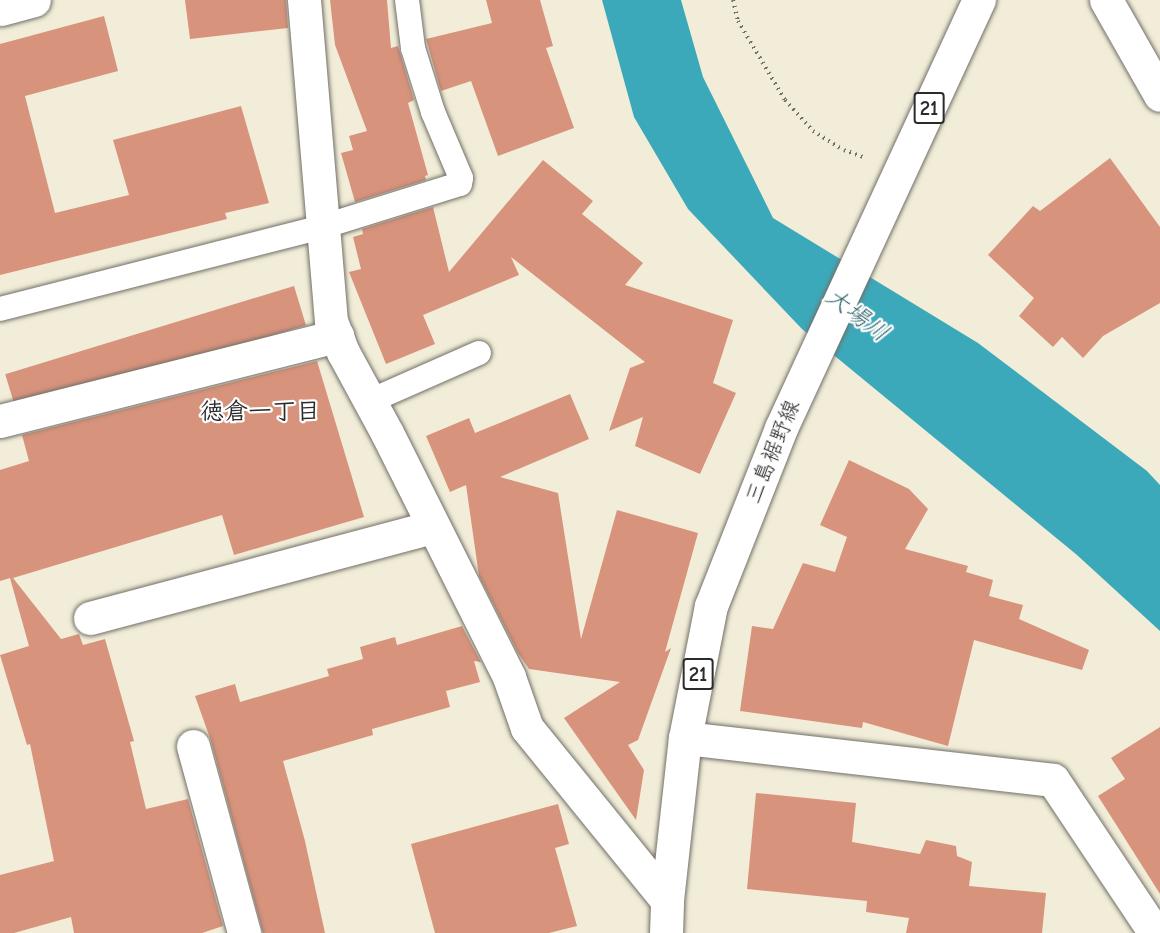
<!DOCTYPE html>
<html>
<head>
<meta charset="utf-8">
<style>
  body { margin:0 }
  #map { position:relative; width:1160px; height:933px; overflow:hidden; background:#f2edd8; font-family:"Comic Neue","Klee One",sans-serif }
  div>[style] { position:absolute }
  .water>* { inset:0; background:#3ca9bb }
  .building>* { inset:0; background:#d8937c; transform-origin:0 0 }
  .path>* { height:4px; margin-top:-2px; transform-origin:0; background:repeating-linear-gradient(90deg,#716f68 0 1.5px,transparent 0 6px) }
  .roads { filter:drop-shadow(0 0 2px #716f68) drop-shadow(0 0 2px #716f68) }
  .lane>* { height:24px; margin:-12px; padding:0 12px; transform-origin:12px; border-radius:12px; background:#fff }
  .street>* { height:33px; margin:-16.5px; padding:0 16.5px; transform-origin:16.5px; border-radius:16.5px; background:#fff }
  .primary>* { height:33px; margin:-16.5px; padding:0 16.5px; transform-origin:16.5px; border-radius:16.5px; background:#fff }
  span { translate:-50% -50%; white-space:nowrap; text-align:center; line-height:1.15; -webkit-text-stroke:4.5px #fff; paint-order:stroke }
  .shield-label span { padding:2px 4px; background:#fff; border:2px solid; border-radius:4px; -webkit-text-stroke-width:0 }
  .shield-label { font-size:21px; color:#2b2b2b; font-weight:700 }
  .street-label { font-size:22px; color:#2b2b2b }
  .water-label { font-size:24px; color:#33646c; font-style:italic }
  .neighbourhood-label { font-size:24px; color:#2b2b2b; font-weight:700 }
</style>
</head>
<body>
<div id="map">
  <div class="water">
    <i style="clip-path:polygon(602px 0,681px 0,703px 77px,773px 218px,978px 343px,1147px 471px,1160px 485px,1160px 631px,1077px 555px,802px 329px,688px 209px,634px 117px)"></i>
  </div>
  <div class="building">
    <i style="clip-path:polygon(185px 0,286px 0,288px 28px,190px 39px)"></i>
    <i style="clip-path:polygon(330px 0,387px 0,391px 48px,398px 46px,414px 100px,408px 103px,428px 175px,425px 176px,426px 180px,355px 202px,341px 153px,353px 150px,349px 136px,367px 131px,335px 45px)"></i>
    <i style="clip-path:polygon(486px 0,540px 0,553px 46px,546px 48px,574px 128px,498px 156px,471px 81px,441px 91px,426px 39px,492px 23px)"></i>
    <i style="clip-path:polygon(104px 16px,118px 71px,25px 96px,55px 213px,129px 195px,113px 140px,241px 106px,269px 203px,225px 213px,227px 219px,0 275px,0 44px)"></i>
    <i style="clip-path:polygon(1110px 158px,1160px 227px,1160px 303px,1103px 336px,1083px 358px,1062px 337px,1053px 347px,1019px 316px,1034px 298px,988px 255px,1033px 206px,1040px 211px)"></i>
    <i style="clip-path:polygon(543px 160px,593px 201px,582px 214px,643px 263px,625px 285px,733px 320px,713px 383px,736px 393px,700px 474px,635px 446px,643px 417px,609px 431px,630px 368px,645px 362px,511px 257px,519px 275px,423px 315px,435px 344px,386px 364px,349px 272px,361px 269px,353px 237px,363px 234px,362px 229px,433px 207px,449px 272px)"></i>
    <i style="left:294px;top:286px;width:41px;height:302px;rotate:73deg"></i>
    <i style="clip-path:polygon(317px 361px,364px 517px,234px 555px,222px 515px,13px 578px,61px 639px,79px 634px,83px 645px,105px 639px,134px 741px,130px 742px,146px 809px,188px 799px,223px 926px,202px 933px,74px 933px,71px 917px,14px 933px,0 933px,0 875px,54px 861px,30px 744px,27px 745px,0 655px,29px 646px,10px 578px,0 581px,0 470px,29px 461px,22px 435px)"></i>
    <i style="clip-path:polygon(570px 394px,589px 439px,500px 477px,558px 493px,581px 639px,617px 510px,698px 533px,665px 652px,671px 648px,638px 740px,628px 745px,644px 770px,636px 820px,564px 718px,620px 682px,529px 669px,518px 653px,479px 576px,466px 485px,450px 492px,426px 436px,469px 418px,475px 433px)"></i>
    <i style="clip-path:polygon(849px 460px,909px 489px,928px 509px,905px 549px,968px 566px,966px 572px,993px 580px,989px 596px,1023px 605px,1019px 619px,1089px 650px,1082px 670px,974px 640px,948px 746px,863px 722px,862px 728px,740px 711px,752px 626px,773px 629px,803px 563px,835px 572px,847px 537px,820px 525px)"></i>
    <i style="clip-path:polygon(462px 626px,481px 662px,474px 661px,480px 682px,446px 691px,450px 707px,372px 729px,373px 735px,283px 761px,305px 841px,325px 933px,263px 933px,211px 741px,195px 696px,235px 684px,240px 702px,329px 676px,327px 669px,363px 659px,360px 647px,395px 637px,397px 645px)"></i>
    <i style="clip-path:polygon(1160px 727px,1160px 894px,1098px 796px,1125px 779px,1111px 758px)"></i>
    <i style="clip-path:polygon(756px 793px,856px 803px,852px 842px,920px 854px,926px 840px,956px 846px,957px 856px,972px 862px,969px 886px,1046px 893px,1042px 933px,906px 933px,909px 918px,866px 912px,867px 901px,747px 889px)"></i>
    <i style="clip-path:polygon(558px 804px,569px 844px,555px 848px,577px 926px,549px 933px,435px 933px,411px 844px)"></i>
  </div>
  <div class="path">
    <i style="left:733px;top:0;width:22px;rotate:77deg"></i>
    <i style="left:738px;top:21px;width:92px;rotate:59.3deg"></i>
    <i style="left:785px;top:100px;width:42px;rotate:47.9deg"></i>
    <i style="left:813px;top:131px;width:36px;rotate:32deg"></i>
    <i style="left:844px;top:150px;width:20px;rotate:20deg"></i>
  </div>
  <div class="roads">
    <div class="lane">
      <i style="left:0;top:309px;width:335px;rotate:-14.3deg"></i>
      <i style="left:325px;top:226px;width:141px;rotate:-17.3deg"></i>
      <i style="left:460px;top:184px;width:6px;rotate:-81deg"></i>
      <i style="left:461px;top:178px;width:72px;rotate:-113deg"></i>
      <i style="left:433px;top:112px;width:67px;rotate:-107.4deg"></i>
      <i style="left:413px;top:48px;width:48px;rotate:-97.1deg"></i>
      <i style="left:370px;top:401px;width:119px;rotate:-23.8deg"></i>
    </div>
    <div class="street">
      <i style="left:304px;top:0;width:322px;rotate:85.2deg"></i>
      <i style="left:331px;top:321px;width:33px;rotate:69deg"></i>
      <i style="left:343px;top:352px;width:92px;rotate:61.5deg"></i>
      <i style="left:387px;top:433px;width:273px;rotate:63.4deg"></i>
      <i style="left:509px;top:677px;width:54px;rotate:70.6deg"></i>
      <i style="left:527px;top:728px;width:222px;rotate:50.9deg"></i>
      <i style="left:1106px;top:0;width:109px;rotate:60.4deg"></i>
      <i style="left:1px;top:9px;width:34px;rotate:-15deg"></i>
      <i style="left:0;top:421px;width:348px;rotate:-14.2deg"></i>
      <i style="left:90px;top:618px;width:355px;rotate:-14.9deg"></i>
      <i style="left:685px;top:738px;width:370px;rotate:6.5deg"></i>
      <i style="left:1053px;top:780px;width:184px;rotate:56.3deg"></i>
      <i style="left:193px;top:746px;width:194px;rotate:74.7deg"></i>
    </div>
    <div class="primary">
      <i style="left:666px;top:933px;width:33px;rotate:-88deg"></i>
      <i style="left:667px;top:900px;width:163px;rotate:-83.7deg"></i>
      <i style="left:685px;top:738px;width:135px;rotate:-78.9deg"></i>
      <i style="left:711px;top:606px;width:191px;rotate:-68.5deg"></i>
      <i style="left:781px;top:428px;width:472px;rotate:-65.2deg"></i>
    </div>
  </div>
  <div class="shield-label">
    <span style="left:929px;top:108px">21</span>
    <span style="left:698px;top:674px">21</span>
  </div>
  <div class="street-label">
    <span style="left:773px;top:452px;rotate:-68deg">三島裾野線</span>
  </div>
  <div class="water-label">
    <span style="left:857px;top:315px;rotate:37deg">大場川</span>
  </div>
  <div class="neighbourhood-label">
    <span style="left:260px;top:412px">徳倉一丁目</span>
  </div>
</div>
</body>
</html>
